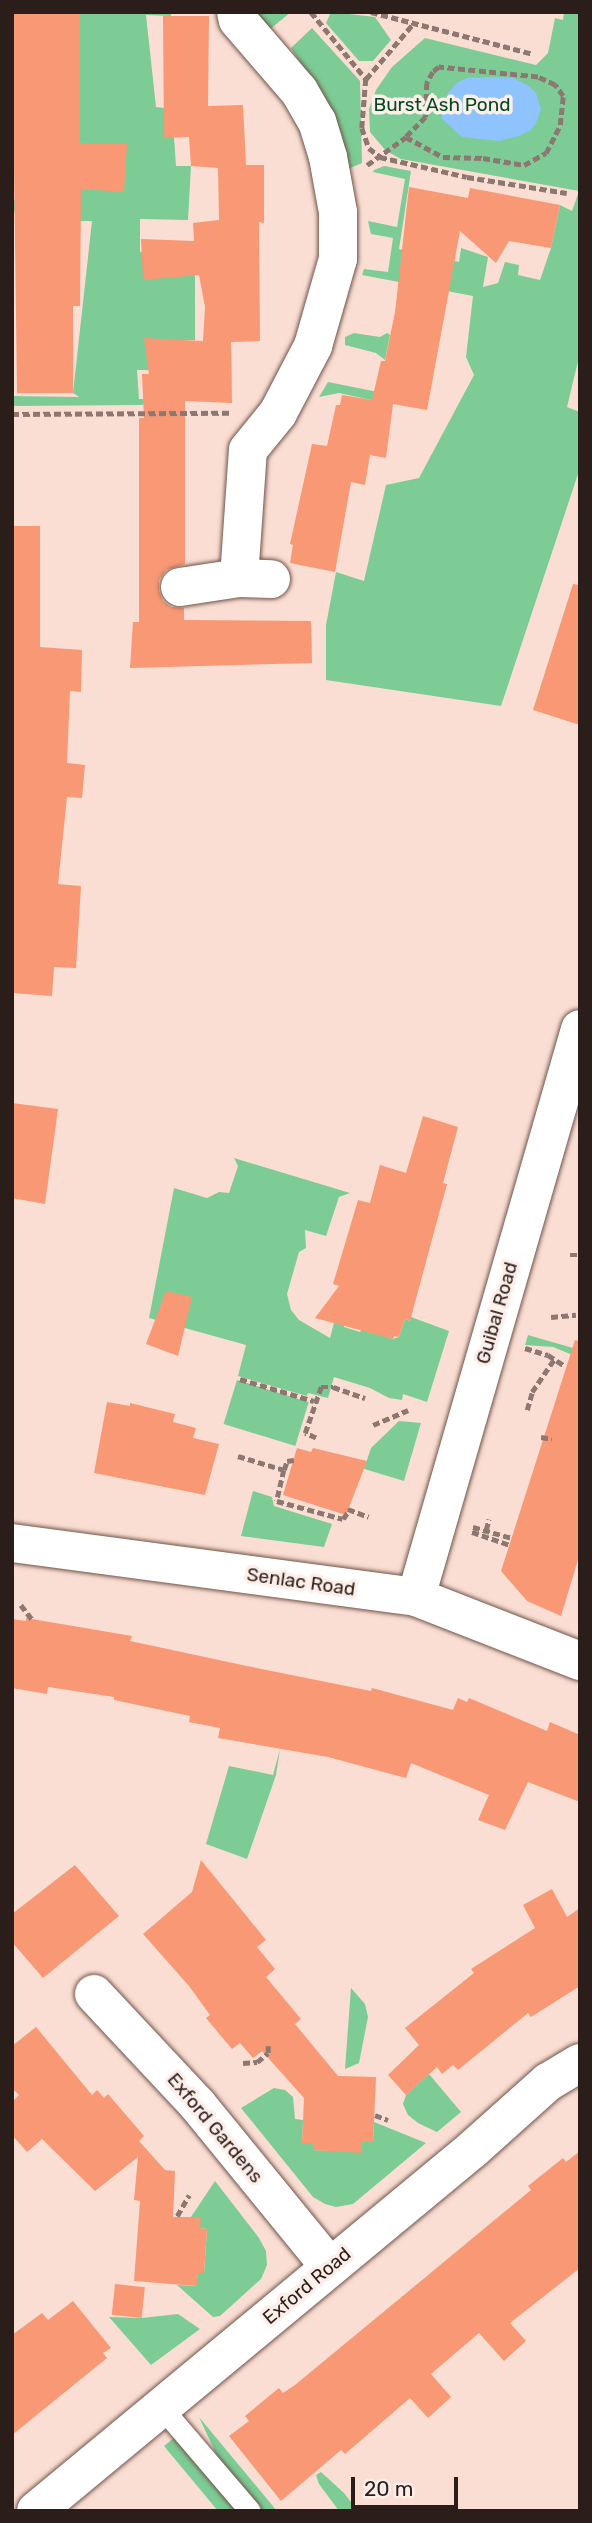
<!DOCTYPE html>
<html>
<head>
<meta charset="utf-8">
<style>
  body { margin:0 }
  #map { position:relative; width:592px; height:2523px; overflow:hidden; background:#faded3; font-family:Rubik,sans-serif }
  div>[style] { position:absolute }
  .green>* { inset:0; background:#7dcc95; transform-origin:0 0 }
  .water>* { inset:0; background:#8fc3fe }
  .building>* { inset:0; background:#f89875; transform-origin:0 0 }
  .path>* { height:4.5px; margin-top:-2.25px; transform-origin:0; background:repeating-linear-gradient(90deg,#8c7871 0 7px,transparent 0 10.5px) }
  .roads { filter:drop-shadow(0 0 2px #715348) drop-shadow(0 0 2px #715348) }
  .service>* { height:21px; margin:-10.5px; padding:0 10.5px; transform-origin:10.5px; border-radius:10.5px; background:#fff }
  .minor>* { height:38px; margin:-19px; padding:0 19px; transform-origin:19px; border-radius:19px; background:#fff }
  span { translate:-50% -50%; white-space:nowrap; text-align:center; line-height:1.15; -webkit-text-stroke:7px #fdeee9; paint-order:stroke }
  .park-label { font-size:19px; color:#004a24 }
  .street-label { font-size:19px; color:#2b1e1a }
  .frame { position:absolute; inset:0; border:14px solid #2b1e1a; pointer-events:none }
  .scale { position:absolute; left:351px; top:2477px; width:107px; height:32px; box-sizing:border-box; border:4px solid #2b1e1a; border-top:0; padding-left:9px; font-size:21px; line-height:24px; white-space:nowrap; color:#2b1e1a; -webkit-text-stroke:5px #fdeee9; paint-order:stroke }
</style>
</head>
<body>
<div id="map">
  <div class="green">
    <i style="clip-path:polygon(80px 12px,171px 12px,171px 16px,146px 15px,156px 107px,164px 108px,174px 137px,176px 166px,191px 166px,188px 220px,140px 219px,140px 252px,195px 252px,195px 340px,170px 340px,171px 370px,137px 370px,139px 399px,146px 399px,143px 405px,12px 406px,12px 396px,79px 397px,73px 393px,92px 221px,17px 222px,12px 200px,80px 200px)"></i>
    <i style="clip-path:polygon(253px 12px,291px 12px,269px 30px)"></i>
    <i style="clip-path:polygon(331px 12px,375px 17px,391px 40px,373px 61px,359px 61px,326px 23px)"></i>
    <i style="clip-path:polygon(564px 12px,580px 12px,580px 353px,567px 407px,580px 412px,580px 468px,501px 706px,326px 680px,326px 625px,336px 572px,364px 581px,386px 485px,419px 478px,474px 375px,466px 357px,473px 296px,362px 275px,364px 269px,388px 272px,393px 238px,371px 234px,368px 221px,397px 227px,405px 179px,373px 172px,374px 170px,384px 166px,411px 171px,399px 249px,459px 262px,461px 248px,488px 257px,483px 287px,498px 283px,505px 262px,519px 265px,518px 275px,540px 280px,551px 248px,560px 205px,572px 211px,579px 191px,401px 159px,386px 151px,370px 132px,369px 109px,376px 90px,392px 67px,425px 38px,536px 65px,548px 53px,555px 18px,563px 20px)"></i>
    <i style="clip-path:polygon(312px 28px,360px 81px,362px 163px,346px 170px,332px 113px,291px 48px)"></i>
    <i style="clip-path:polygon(354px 333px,380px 337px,387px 333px,390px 335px,385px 360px,376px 353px,345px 345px,345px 337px)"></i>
    <i style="clip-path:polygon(328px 382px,378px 392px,376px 401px,339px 393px,319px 397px)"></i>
    <i style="clip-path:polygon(234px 1158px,350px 1193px,339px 1197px,326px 1236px,305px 1230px,306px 1248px,299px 1252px,287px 1294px,291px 1310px,299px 1320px,330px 1338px,335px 1319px,345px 1322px,344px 1327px,360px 1332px,362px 1328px,393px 1339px,399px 1337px,405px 1319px,410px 1321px,411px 1317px,449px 1331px,427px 1402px,403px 1394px,402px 1400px,389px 1398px,370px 1388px,334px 1377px,328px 1398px,308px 1393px,307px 1396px,238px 1376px,246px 1345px,149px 1318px,174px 1188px,207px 1198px,219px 1192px,229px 1193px,238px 1166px)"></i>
    <i style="clip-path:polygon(528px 1335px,580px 1350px,580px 1358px,553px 1347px,525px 1345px)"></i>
    <i style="left:237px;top:1380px;width:75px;height:46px;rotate:17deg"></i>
    <i style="clip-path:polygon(399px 1421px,421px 1423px,404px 1481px,361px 1468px,365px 1466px,371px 1448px)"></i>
    <i style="clip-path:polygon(253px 1491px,272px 1497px,274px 1506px,332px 1524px,324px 1547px,241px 1536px)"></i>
    <i style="clip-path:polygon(280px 1749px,276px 1775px,247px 1859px,206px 1844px,229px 1766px,273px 1775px)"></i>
    <i style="clip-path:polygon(351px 1988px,365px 2004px,368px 2017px,359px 2063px,345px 2069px)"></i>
    <i style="clip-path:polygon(429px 2074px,461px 2112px,437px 2132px,418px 2123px,408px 2115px,403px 2104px,406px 2095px)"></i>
    <i style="clip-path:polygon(274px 2088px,285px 2090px,293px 2097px,295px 2119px,303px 2120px,302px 2143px,313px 2143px,313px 2150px,361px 2152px,362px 2142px,373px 2142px,374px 2122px,426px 2143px,353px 2204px,336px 2207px,325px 2204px,313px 2197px,241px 2108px)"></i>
    <i style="clip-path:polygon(215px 2181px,259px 2238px,266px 2251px,267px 2265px,261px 2279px,220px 2316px,213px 2317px,177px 2285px,196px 2286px,198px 2273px,204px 2273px,207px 2229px,200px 2228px,191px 2217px)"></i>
    <i style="clip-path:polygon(178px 2314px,200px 2329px,151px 2365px,109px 2317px,142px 2318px)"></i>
    <i style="clip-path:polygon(199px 2417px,277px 2511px,259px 2511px,224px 2471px)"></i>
    <i style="clip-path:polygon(174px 2438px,244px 2511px,218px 2511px,164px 2446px)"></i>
    <i style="clip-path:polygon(321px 2472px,344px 2493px,358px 2511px,339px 2511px,319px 2484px,316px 2475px)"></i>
  </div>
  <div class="water">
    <i style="clip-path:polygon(497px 77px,513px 78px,529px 86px,536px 93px,541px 109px,536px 123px,531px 130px,519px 136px,499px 141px,462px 137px,441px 118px,448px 93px,458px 82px,468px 78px)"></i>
  </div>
  <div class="building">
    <i style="clip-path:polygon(12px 12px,80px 12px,80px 143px,127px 144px,124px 192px,81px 189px,80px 306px,73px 306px,73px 393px,17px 393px)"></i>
    <i style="clip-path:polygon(163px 16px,209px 16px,208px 106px,243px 105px,246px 165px,264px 165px,264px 223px,259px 222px,260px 341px,231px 342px,232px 403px,185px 401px,185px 564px,166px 570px,159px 580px,159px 591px,163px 601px,171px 607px,184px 608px,184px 620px,311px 621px,312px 663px,130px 668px,133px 622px,139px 622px,139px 418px,144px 418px,142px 374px,149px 374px,144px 338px,203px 341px,205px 307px,199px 275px,143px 280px,141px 239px,194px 241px,193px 223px,219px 220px,218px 168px,191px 166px,189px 137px,164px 138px)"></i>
    <i style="clip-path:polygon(409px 187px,468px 198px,470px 188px,560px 205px,551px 248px,509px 241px,496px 263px,460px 231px,427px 410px,393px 404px,386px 458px,370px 455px,365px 485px,351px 482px,335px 572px,290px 563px,293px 545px,290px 544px,312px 444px,327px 446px,336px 405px,340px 405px,342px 395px,372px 400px,381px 361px,385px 361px,395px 312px)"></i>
    <i style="clip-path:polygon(12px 526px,40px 526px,40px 647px,82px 650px,81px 692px,70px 691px,67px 763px,85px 765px,82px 798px,67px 797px,58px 884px,81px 886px,76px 968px,54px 967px,52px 996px,12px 993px)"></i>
    <i style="clip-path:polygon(573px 584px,580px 585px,580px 725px,533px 710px)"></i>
    <i style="clip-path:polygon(12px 1103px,58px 1109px,45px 1204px,12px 1198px)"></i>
    <i style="clip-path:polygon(423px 1116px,458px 1127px,443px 1183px,447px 1184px,410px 1321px,405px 1319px,399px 1337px,394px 1336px,393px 1339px,315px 1318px,339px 1286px,333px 1284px,358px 1200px,370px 1203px,380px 1165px,406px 1173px)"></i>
    <i style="clip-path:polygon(166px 1291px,192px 1297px,178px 1356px,146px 1344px)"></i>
    <i style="clip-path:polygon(575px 1340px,580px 1341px,580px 1553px,561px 1616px,527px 1601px,501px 1571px)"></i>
    <i style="clip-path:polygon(107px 1402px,130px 1406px,130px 1403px,175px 1414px,173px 1422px,196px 1428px,193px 1438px,219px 1444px,205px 1495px,94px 1473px)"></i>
    <i style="clip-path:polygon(297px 1448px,311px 1452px,313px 1448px,367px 1461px,346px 1515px,283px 1495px)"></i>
    <i style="clip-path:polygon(26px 1618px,132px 1636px,130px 1641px,247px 1666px,371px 1691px,372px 1688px,453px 1710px,458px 1698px,467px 1702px,469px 1698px,547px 1731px,550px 1722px,580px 1735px,580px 1802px,528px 1782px,505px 1830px,478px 1820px,489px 1795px,411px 1763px,406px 1778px,328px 1757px,218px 1738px,220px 1728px,189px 1722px,190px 1716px,114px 1700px,114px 1697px,48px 1687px,47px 1694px,12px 1688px,12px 1619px,26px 1621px)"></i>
    <i style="clip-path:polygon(201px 1860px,266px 1940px,257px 1947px,275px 1969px,266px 1977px,301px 2019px,295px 2024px,338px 2076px,376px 2077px,373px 2142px,362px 2142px,362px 2153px,313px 2150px,313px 2143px,302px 2143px,304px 2098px,262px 2051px,253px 2058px,240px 2043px,232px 2049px,206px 2018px,210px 2015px,189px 1986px,143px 1934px,192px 1892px)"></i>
    <i style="clip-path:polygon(75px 1865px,119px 1916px,43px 1978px,12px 1942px,12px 1914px)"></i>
    <i style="clip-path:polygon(552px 1889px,567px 1917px,580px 1908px,580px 1986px,531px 2017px,528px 2013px,458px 2070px,453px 2065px,442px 2074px,437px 2067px,406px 2095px,388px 2075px,419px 2045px,405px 2028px,474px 1973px,471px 1969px,535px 1928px,523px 1905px)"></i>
    <i style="clip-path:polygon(36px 2027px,92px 2095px,97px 2090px,104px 2098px,108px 2094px,144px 2136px,139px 2141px,165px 2170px,175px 2171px,173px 2217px,201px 2217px,200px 2228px,207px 2229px,204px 2273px,198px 2273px,197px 2286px,134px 2281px,140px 2201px,134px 2200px,138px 2157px,95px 2191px,42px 2139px,27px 2152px,12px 2135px,12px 2102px,19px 2095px,12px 2088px,12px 2046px)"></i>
    <i style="clip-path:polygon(580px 2151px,580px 2268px,510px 2323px,526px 2341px,504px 2361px,479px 2333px,431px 2374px,451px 2397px,428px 2418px,410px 2398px,345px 2454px,341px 2450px,281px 2501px,229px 2436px,249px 2421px,245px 2416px,279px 2388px,283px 2393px,295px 2385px,531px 2190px,528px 2186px,563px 2158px,566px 2162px)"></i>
    <i style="left:115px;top:2284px;width:30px;height:31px;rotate:6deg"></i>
    <i style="clip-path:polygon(73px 2301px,111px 2348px,103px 2353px,107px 2358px,12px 2435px,12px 2335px,42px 2313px,48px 2320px)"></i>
  </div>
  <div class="path">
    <i style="left:311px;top:12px;width:87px;rotate:50.6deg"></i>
    <i style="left:366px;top:79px;width:49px;rotate:94.7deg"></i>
    <i style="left:362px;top:128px;width:21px;rotate:71deg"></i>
    <i style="left:369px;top:148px;width:14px;rotate:39deg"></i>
    <i style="left:380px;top:157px;width:89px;rotate:12.9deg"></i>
    <i style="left:467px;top:177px;width:101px;rotate:9.1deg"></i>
    <i style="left:371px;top:12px;width:167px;rotate:14.5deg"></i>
    <i style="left:366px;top:79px;width:72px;rotate:-49.5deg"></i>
    <i style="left:367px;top:165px;width:48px;rotate:-35.7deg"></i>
    <i style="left:406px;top:137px;width:42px;rotate:28.4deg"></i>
    <i style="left:443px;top:157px;width:40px;rotate:1.4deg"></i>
    <i style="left:483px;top:158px;width:42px;rotate:9.7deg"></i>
    <i style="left:524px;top:165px;width:25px;rotate:-29deg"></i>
    <i style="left:546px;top:153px;width:31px;rotate:-63deg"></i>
    <i style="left:560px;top:125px;width:29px;rotate:-84deg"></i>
    <i style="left:563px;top:96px;width:14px;rotate:-126deg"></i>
    <i style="left:555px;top:85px;width:19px;rotate:-155deg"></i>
    <i style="left:538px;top:77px;width:100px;rotate:-174.2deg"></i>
    <i style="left:439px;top:67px;width:8px;rotate:140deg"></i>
    <i style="left:433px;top:72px;width:13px;rotate:119deg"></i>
    <i style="left:427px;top:83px;width:34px;rotate:92deg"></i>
    <i style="left:426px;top:117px;width:28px;rotate:135deg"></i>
    <i style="left:12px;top:414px;width:219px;rotate:-0.3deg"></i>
    <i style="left:570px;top:1255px;width:10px"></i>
    <i style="left:551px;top:1317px;width:25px;rotate:-5deg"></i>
    <i style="left:525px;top:1348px;width:24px;rotate:17deg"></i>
    <i style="left:548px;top:1355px;width:20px;rotate:33deg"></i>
    <i style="left:240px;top:1379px;width:77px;rotate:16.6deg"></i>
    <i style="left:527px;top:1410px;width:19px;rotate:-74deg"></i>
    <i style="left:532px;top:1392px;width:40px;rotate:-56deg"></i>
    <i style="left:373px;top:1425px;width:38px;rotate:-23deg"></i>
    <i style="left:541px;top:1437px;width:11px;rotate:10deg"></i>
    <i style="left:316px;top:1438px;width:12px;rotate:-156deg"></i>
    <i style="left:305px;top:1433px;width:49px;rotate:-70.8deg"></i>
    <i style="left:321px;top:1387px;width:12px"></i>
    <i style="left:333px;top:1387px;width:34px;rotate:19deg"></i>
    <i style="left:238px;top:1456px;width:48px;rotate:16.9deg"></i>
    <i style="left:284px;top:1470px;width:32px;rotate:103deg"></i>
    <i style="left:277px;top:1501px;width:68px;rotate:15.3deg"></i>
    <i style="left:343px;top:1519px;width:11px;rotate:-56deg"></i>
    <i style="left:284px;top:1470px;width:9px;rotate:-72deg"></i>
    <i style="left:287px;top:1461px;width:7px;rotate:-8deg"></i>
    <i style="left:348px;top:1509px;width:22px;rotate:21deg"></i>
    <i style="left:473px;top:1527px;width:41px;rotate:15.8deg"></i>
    <i style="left:486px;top:1530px;width:11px;rotate:-75deg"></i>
    <i style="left:472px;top:1532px;width:40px;rotate:18.9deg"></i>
    <i style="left:21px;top:1605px;width:18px;rotate:52deg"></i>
    <i style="left:243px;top:2063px;width:14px;rotate:-4deg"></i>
    <i style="left:257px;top:2062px;width:14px;rotate:-39deg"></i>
    <i style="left:268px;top:2053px;width:7px;rotate:-90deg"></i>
    <i style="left:375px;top:2115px;width:14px;rotate:21deg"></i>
    <i style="left:177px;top:2216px;width:24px;rotate:-60deg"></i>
  </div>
  <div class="roads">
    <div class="service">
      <i style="left:162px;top:2408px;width:135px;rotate:49.5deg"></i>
    </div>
    <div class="minor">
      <i style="left:239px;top:578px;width:32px;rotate:2deg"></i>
      <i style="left:180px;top:587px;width:60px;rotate:-8.7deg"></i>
      <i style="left:239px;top:578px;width:128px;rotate:-86deg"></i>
      <i style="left:248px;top:450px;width:48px;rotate:-51deg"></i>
      <i style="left:278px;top:413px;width:76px;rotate:-62.4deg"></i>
      <i style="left:313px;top:346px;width:91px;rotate:-74deg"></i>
      <i style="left:338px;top:259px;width:47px;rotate:-90deg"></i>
      <i style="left:338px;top:212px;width:56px;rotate:-100.3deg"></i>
      <i style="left:328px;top:157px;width:37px;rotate:-107deg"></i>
      <i style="left:317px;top:122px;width:36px;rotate:-120deg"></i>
      <i style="left:299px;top:91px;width:94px;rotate:-130.7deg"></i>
      <i style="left:238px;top:20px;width:8px;rotate:-104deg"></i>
      <i style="left:12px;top:1543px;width:408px;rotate:7.6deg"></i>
      <i style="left:416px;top:1597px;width:176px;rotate:21.3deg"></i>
      <i style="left:416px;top:1597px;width:591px;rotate:-73.89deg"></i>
      <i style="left:94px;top:1994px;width:151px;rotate:46.9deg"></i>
      <i style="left:197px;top:2104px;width:210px;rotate:50.8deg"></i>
      <i style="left:36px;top:2511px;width:567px;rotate:-39.64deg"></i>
      <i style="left:473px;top:2149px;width:101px;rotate:-41.8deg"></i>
      <i style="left:548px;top:2082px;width:37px;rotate:-31deg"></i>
    </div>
  </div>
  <div class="park-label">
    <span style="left:442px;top:105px">Burst Ash Pond</span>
  </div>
  <div class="street-label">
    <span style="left:497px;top:1313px;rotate:-74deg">Guibal Road</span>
    <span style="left:301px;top:1582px;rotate:8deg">Senlac Road</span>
    <span style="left:215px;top:2128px;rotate:50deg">Exford Gardens</span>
    <span style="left:307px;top:2286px;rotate:-40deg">Exford Road</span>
  </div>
  <div class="frame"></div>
  <div class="scale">20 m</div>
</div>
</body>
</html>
